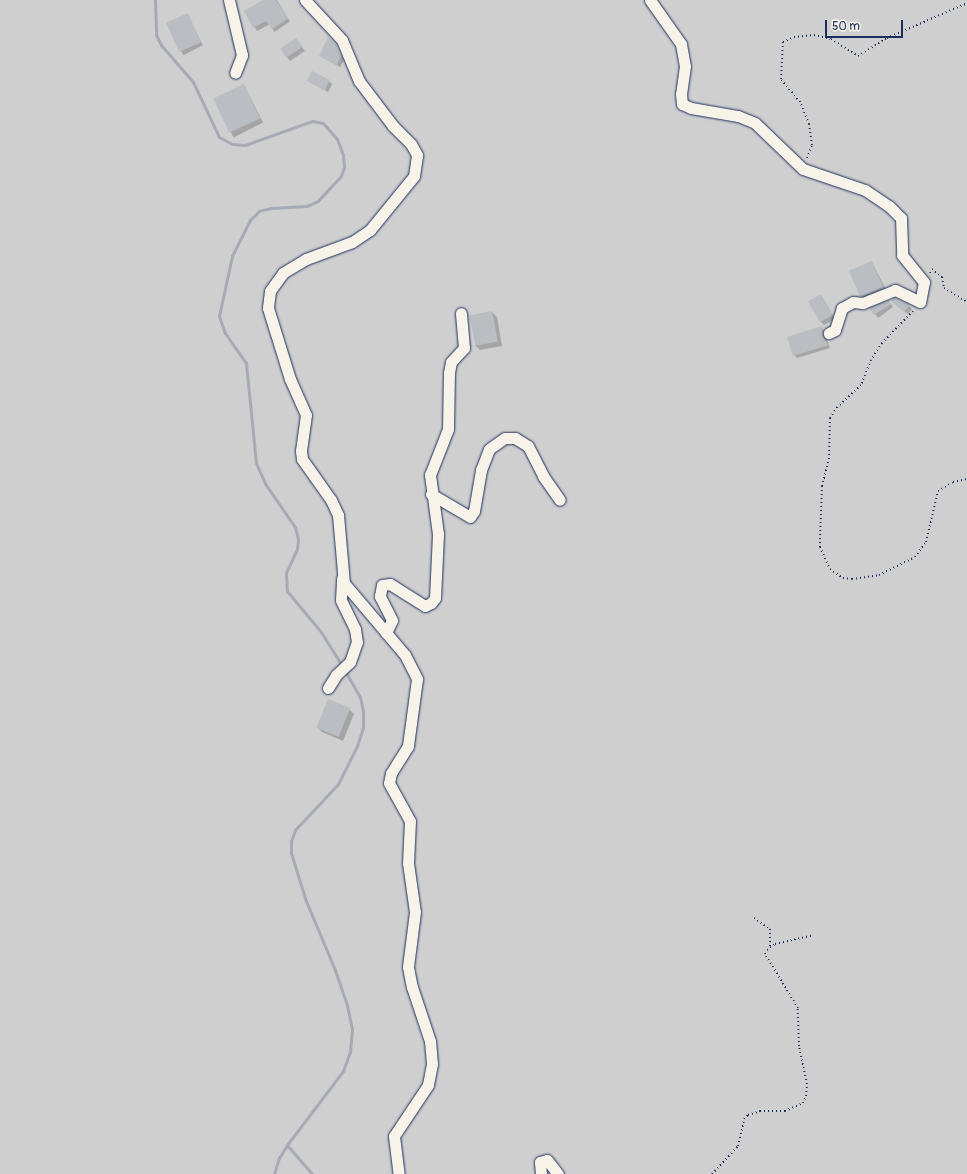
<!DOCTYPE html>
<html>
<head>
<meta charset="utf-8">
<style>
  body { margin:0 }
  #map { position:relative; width:967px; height:1174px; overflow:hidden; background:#eeebe2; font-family:Pangolin,sans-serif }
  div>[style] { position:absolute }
  .green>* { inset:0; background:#cfcfcf; transform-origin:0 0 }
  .shadow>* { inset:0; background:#0003; transform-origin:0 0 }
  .stream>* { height:3px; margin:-1.5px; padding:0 1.5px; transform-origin:1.5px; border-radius:1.5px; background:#a6abb5 }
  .building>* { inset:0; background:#babdc2; transform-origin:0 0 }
  .path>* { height:2px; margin-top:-1px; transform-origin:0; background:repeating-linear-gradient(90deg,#1b2f5e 0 1px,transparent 0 4px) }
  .roads { filter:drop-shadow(0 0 1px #1b2f5e) drop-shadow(0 0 1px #1b2f5e) }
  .minor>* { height:11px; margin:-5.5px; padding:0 5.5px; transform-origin:5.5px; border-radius:5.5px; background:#f7f3e8 }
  span { translate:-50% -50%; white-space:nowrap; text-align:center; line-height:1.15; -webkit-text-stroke:4px #f7f3e8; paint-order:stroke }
  .scale { position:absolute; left:825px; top:20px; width:78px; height:18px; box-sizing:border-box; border:2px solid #1b2f5e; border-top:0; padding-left:5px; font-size:12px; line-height:14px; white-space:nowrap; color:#1b2f5e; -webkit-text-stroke:3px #f7f3e8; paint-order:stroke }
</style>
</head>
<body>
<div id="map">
  <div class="green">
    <i style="left:0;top:0;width:967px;height:1174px"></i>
  </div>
  <div class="shadow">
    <i style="clip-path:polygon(264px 0,277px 0,287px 17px,272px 27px,270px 24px,257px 31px,245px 11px)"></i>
    <i style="left:187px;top:14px;width:35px;height:22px;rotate:63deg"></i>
    <i style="left:288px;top:18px;width:4px;height:19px;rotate:56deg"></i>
    <i style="clip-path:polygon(299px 43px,305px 51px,290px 61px,282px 50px)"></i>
    <i style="clip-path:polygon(335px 45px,344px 60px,340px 67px,320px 56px)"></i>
    <i style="clip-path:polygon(308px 81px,329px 81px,332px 84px,328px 92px)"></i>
    <i style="left:244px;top:85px;width:42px;height:33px;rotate:63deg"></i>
    <i style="clip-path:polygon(872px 262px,886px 290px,864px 298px,861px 295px)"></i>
    <i style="clip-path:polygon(820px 295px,835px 319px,824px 325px,821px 322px)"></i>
    <i style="clip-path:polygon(889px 301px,893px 307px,878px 318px,871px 308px)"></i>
    <i style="clip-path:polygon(895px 304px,909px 306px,912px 309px,908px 314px)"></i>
    <i style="clip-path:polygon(492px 312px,497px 317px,502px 346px,480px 350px,475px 345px)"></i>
    <i style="clip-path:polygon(822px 327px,830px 348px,797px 358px,794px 355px)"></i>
    <i style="clip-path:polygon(349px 709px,354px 714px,343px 741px,322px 732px,317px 727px)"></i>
  </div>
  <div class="stream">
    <i style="left:155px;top:0;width:35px;rotate:88deg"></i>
    <i style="left:156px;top:35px;width:11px;rotate:63deg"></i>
    <i style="left:161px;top:45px;width:49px;rotate:49.1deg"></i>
    <i style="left:193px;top:82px;width:61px;rotate:64.7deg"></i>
    <i style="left:219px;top:137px;width:15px;rotate:28deg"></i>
    <i style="left:232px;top:144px;width:13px;rotate:4deg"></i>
    <i style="left:245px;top:145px;width:71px;rotate:-19.7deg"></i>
    <i style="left:312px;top:121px;width:11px;rotate:10deg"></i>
    <i style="left:323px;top:123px;width:21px;rotate:49deg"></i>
    <i style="left:337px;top:139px;width:17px;rotate:69deg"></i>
    <i style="left:343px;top:155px;width:12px;rotate:85deg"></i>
    <i style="left:344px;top:167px;width:9px;rotate:108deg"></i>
    <i style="left:341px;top:176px;width:34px;rotate:133deg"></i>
    <i style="left:318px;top:201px;width:12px;rotate:156deg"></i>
    <i style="left:307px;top:206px;width:36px;rotate:177deg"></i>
    <i style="left:271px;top:208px;width:12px;rotate:166deg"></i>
    <i style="left:259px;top:211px;width:13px;rotate:135deg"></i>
    <i style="left:250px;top:220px;width:40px;rotate:116.6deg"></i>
    <i style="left:232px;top:256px;width:61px;rotate:102.2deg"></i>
    <i style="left:219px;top:316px;width:18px;rotate:71deg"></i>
    <i style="left:225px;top:333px;width:37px;rotate:55deg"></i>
    <i style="left:246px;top:363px;width:100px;rotate:84.3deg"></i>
    <i style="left:256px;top:463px;width:24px;rotate:66deg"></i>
    <i style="left:266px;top:485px;width:51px;rotate:55.4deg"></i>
    <i style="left:295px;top:527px;width:12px;rotate:76deg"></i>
    <i style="left:298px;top:539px;width:10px;rotate:96deg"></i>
    <i style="left:297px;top:549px;width:26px;rotate:115deg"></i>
    <i style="left:286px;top:573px;width:18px;rotate:87deg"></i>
    <i style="left:287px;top:591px;width:53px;rotate:50.3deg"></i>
    <i style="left:321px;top:632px;width:40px;rotate:58deg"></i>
    <i style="left:287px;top:1145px;width:38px;rotate:49deg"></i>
    <i style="left:274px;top:1174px;width:17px;rotate:-73deg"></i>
    <i style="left:279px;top:1158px;width:15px;rotate:-58deg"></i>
    <i style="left:287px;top:1145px;width:93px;rotate:-52.9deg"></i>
    <i style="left:343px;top:1071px;width:20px;rotate:-70deg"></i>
    <i style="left:350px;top:1052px;width:23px;rotate:-85deg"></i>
    <i style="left:352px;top:1029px;width:25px;rotate:-102deg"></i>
    <i style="left:347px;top:1005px;width:37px;rotate:-109deg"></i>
    <i style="left:335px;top:970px;width:75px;rotate:-112.8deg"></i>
    <i style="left:306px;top:901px;width:50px;rotate:-107.4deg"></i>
    <i style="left:291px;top:853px;width:12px;rotate:-90deg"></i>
    <i style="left:291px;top:841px;width:12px;rotate:-70deg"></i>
    <i style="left:295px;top:830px;width:63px;rotate:-46.9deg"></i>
    <i style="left:338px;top:784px;width:42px;rotate:-63.4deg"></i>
    <i style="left:357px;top:746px;width:20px;rotate:-72deg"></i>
    <i style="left:363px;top:727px;width:16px;rotate:-90deg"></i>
    <i style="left:363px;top:711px;width:14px;rotate:-102deg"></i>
    <i style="left:360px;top:697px;width:30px;rotate:-120deg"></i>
  </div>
  <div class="building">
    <i style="clip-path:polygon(263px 0,276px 0,288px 18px,272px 29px,266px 21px,253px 28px,244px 11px)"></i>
    <i style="left:188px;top:13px;width:32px;height:24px;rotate:66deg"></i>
    <i style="clip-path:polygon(328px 37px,336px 44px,341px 56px,337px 65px,319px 56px)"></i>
    <i style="left:296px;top:38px;width:11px;height:19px;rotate:56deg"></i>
    <i style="left:312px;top:71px;width:20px;height:11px;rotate:27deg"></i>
    <i style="left:244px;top:84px;width:38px;height:34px;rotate:65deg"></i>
    <i style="left:872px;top:261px;width:28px;height:25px;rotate:67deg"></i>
    <i style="left:821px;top:294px;width:24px;height:15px;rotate:60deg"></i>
    <i style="clip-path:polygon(893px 298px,895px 298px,910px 305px,904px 312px,891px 301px)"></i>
    <i style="clip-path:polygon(889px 300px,891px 304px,874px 315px,869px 308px)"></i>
    <i style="left:492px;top:311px;width:31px;height:23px;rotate:79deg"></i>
    <i style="clip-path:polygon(822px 326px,823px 336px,828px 345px,793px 356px,787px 337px)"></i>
    <i style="left:328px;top:699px;width:24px;height:31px;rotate:22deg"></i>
  </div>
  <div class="path">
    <i style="left:807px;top:158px;width:14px;rotate:-69deg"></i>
    <i style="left:812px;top:145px;width:21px;rotate:-98deg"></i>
    <i style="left:809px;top:124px;width:24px;rotate:-112deg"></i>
    <i style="left:800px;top:102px;width:30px;rotate:-130deg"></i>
    <i style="left:781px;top:79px;width:37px;rotate:-87deg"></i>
    <i style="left:783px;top:42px;width:12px;rotate:-24deg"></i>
    <i style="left:794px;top:37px;width:20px;rotate:-6deg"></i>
    <i style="left:814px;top:35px;width:17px;rotate:13deg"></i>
    <i style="left:831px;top:39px;width:32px;rotate:32deg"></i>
    <i style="left:858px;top:56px;width:34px;rotate:-32deg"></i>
    <i style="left:887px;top:38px;width:87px;rotate:-23.6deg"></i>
    <i style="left:930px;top:273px;width:4px;rotate:-63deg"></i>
    <i style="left:932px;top:269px;width:13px;rotate:39deg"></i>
    <i style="left:942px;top:277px;width:11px;rotate:80deg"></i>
    <i style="left:944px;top:288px;width:27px;rotate:31deg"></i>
    <i style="left:913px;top:311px;width:45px;rotate:134.1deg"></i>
    <i style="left:882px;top:343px;width:20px;rotate:123deg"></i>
    <i style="left:871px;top:360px;width:27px;rotate:112deg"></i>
    <i style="left:861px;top:385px;width:33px;rotate:137deg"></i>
    <i style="left:837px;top:407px;width:13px;rotate:122deg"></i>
    <i style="left:830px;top:418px;width:40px;rotate:91.4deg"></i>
    <i style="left:829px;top:458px;width:29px;rotate:104deg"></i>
    <i style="left:822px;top:486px;width:52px;rotate:92.2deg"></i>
    <i style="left:820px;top:538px;width:9px;rotate:90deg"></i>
    <i style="left:820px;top:547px;width:24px;rotate:66deg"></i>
    <i style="left:830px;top:569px;width:16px;rotate:35deg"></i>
    <i style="left:843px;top:578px;width:9px;rotate:6deg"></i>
    <i style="left:852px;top:579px;width:27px;rotate:-8deg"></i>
    <i style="left:879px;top:575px;width:40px;rotate:-26.6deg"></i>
    <i style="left:915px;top:557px;width:19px;rotate:-54deg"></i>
    <i style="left:926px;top:542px;width:52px;rotate:-76.8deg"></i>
    <i style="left:938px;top:491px;width:17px;rotate:-31deg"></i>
    <i style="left:953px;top:482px;width:14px;rotate:-12deg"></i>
    <i style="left:754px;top:918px;width:19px;rotate:35deg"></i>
    <i style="left:770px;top:929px;width:17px;rotate:90deg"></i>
    <i style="left:712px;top:1174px;width:38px;rotate:-47deg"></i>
    <i style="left:738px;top:1146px;width:28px;rotate:-77deg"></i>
    <i style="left:744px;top:1119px;width:6px;rotate:-45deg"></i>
    <i style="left:748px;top:1115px;width:13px;rotate:-18deg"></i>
    <i style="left:760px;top:1111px;width:25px"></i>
    <i style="left:785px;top:1111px;width:20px;rotate:-24deg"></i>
    <i style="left:803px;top:1103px;width:8px;rotate:-67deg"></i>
    <i style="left:806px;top:1096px;width:12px;rotate:-85deg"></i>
    <i style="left:807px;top:1084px;width:39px;rotate:-102deg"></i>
    <i style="left:799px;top:1046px;width:38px;rotate:-92deg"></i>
    <i style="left:798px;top:1008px;width:63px;rotate:-121.4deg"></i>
    <i style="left:765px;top:954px;width:4px;rotate:-63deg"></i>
    <i style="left:767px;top:950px;width:10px;rotate:-37deg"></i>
    <i style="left:775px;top:944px;width:39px;rotate:-13deg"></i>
  </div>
  <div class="roads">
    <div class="minor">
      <i style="left:229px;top:0;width:57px;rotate:76.7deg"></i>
      <i style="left:242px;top:55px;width:19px;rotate:111deg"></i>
      <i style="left:305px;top:0;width:54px;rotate:47.2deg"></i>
      <i style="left:342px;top:40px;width:44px;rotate:67.5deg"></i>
      <i style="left:359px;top:81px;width:56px;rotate:52.9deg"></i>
      <i style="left:393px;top:126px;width:25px;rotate:45deg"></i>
      <i style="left:411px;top:144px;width:13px;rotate:61deg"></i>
      <i style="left:417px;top:155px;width:21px;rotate:98deg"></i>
      <i style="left:414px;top:176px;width:70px;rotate:129.2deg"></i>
      <i style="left:370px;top:230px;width:22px;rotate:146deg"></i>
      <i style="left:352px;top:242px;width:49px;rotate:159.7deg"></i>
      <i style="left:306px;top:259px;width:27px;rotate:149deg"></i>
      <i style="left:283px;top:273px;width:22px;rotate:126deg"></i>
      <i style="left:270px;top:291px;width:17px;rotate:97deg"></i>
      <i style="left:268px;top:308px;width:74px;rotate:72.8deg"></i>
      <i style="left:290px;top:379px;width:39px;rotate:66deg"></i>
      <i style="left:306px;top:415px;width:36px;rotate:98deg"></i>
      <i style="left:301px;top:451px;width:8px;rotate:83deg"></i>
      <i style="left:302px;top:459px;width:50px;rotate:54.7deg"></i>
      <i style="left:331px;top:500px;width:17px;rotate:65deg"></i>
      <i style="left:338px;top:515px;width:68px;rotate:85deg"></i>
      <i style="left:344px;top:583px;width:94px;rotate:49.7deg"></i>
      <i style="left:405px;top:655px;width:27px;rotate:63deg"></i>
      <i style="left:417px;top:679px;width:68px;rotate:97.7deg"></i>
      <i style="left:408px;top:746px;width:32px;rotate:122deg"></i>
      <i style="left:391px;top:773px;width:10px;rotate:101deg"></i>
      <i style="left:389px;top:783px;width:43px;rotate:61.1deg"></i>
      <i style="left:410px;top:821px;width:42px;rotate:92.7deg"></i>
      <i style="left:408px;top:863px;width:49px;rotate:81.9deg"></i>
      <i style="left:415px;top:912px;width:55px;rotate:97.3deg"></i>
      <i style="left:408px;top:967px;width:20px;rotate:79deg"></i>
      <i style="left:412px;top:987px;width:57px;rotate:71.6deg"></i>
      <i style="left:430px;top:1041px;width:23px;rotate:85deg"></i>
      <i style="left:432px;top:1064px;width:21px;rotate:101deg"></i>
      <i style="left:428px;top:1085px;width:61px;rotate:123.7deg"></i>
      <i style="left:394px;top:1136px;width:38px;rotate:83deg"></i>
      <i style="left:650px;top:0;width:54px;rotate:54.8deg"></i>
      <i style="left:681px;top:44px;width:22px;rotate:80deg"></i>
      <i style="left:685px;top:66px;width:28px;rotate:98deg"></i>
      <i style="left:681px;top:94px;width:10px;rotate:84deg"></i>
      <i style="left:682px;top:104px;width:10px;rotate:24deg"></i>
      <i style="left:691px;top:108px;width:48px;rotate:9.7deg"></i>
      <i style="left:738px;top:116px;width:18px;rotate:22deg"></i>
      <i style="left:755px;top:123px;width:66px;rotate:43.8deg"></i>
      <i style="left:803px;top:169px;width:65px;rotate:18.7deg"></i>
      <i style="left:865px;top:190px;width:29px;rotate:34deg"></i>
      <i style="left:889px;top:206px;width:17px;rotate:45deg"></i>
      <i style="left:901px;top:218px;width:37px;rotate:88deg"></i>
      <i style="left:902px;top:255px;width:35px;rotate:51deg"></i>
      <i style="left:924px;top:282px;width:20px;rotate:101deg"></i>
      <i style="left:920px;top:302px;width:28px;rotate:-154deg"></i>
      <i style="left:895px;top:290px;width:35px;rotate:158deg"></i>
      <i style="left:863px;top:303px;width:10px;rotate:-174deg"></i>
      <i style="left:853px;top:302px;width:13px;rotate:151deg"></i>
      <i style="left:842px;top:308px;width:23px;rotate:108deg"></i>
      <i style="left:835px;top:330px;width:7px;rotate:153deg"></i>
      <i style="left:431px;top:494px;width:45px;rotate:30.5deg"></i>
      <i style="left:470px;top:517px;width:7px;rotate:-56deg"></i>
      <i style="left:474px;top:511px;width:42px;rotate:-80.3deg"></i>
      <i style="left:481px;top:470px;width:22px;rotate:-69deg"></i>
      <i style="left:489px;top:449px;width:19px;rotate:-35deg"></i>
      <i style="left:505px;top:438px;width:10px"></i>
      <i style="left:515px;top:438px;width:15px;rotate:32deg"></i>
      <i style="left:528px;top:446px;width:34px;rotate:63deg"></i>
      <i style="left:543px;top:476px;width:29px;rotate:55deg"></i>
      <i style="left:386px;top:633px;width:14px;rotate:-65deg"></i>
      <i style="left:392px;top:620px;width:27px;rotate:-117deg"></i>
      <i style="left:380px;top:596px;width:11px;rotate:-80deg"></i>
      <i style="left:382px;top:585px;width:8px;rotate:-7deg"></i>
      <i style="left:390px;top:584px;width:41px;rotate:32.2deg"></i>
      <i style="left:425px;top:606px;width:7px;rotate:-27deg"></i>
      <i style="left:431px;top:603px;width:6px;rotate:-51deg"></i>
      <i style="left:435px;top:598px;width:64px;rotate:-87.3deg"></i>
      <i style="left:438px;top:534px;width:60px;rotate:-97.7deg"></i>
      <i style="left:430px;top:475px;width:49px;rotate:-68.6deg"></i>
      <i style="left:448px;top:429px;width:56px;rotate:-89deg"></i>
      <i style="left:449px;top:373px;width:11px;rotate:-80deg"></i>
      <i style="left:451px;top:362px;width:19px;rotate:-47deg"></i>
      <i style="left:464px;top:348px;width:35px;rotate:-95deg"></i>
      <i style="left:328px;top:688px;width:15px;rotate:-58deg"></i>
      <i style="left:336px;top:675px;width:19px;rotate:-43deg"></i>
      <i style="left:350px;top:662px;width:21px;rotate:-71deg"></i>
      <i style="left:357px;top:642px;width:13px;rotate:-99deg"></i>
      <i style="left:355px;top:629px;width:32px;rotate:-116deg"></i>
      <i style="left:341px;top:600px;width:22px;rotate:-87deg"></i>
      <i style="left:541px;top:1174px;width:12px;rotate:-95deg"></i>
      <i style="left:540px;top:1162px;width:7px;rotate:-16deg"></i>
      <i style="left:547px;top:1160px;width:18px;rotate:52deg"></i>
    </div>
  </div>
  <div class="scale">50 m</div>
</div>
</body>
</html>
